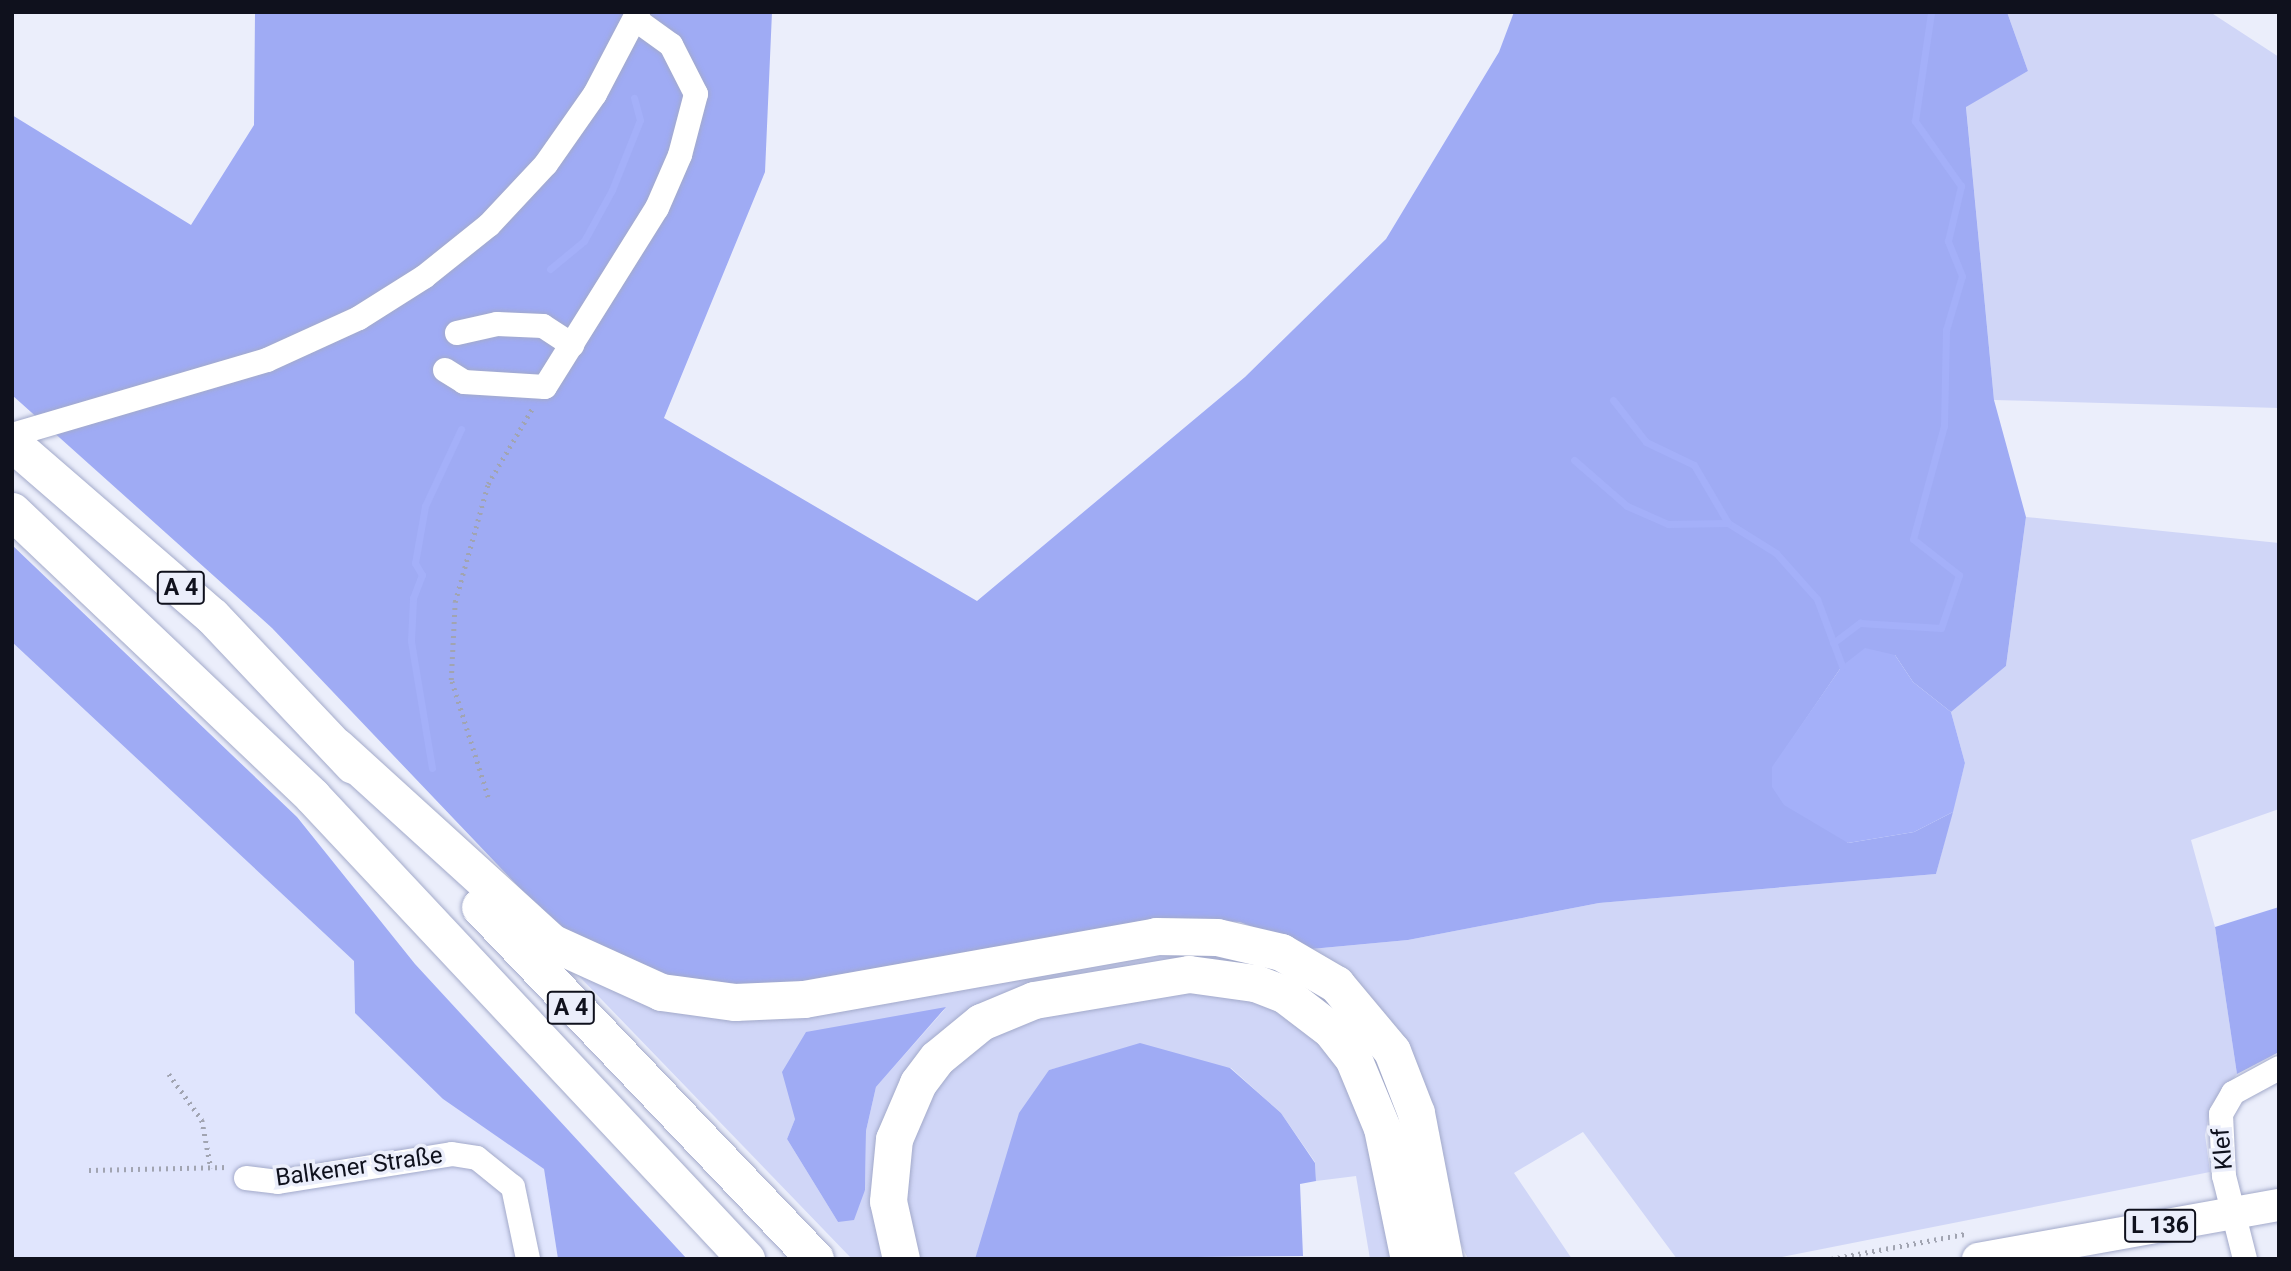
<!DOCTYPE html>
<html>
<head>
<meta charset="utf-8">
<style>
  body { margin:0 }
  #map { position:relative; width:2291px; height:1271px; overflow:hidden; background:#ebeefb; font-family:Roboto,sans-serif }
  div>[style] { position:absolute }
  .built>* { inset:0; background:#e0e5fd }
  .green>* { inset:0; background:#d0d6f7 }
  .forest>* { inset:0; background:#9fabf4 }
  .water>* { inset:0; background:#a4b0f9 }
  .stream>* { height:7px; margin:-3.5px; padding:0 3.5px; transform-origin:3.5px; border-radius:3.5px; background:#a4b0f9 }
  .path>* { height:4.5px; margin-top:-2.25px; transform-origin:0; background:repeating-linear-gradient(90deg,#a1a4b1 0 2px,transparent 0 7px) }
  .roads { filter:drop-shadow(0 0 2px #a3aaca) drop-shadow(0 0 2px #a3aaca) }
  .minor>* { height:24px; margin:-12px; padding:0 12px; transform-origin:12px; border-radius:12px; background:#fff }
  .major>* { height:32px; margin:-16px; padding:0 16px; transform-origin:16px; border-radius:16px; background:#fff }
  .highway>* { height:37px; margin:-18.5px; padding:0 18.5px; transform-origin:18.5px; border-radius:18.5px; background:#fff }
  span { translate:-50% -50%; white-space:nowrap; text-align:center; line-height:1.15; -webkit-text-stroke:7px #ebeefb; paint-order:stroke }
  .shield-label span { padding:2px 5px; background:#ebeefb; border:2px solid; border-radius:5px; -webkit-text-stroke-width:0 }
  .shield-label { font-size:23px; color:#0f111d; font-weight:700 }
  .street-label { font-size:24px; color:#0f111d }
  .frame { position:absolute; inset:0; border:14px solid #0f111d; pointer-events:none }
</style>
</head>
<body>
<div id="map">
  <div class="built">
    <i style="clip-path:polygon(12px 642px,355px 961px,443px 1099px,544px 1169px,558px 1259px,12px 1259px)"></i>
  </div>
  <div class="green">
    <i style="clip-path:polygon(2007px 12px,2210px 12px,2279px 57px,2279px 408px,1994px 400px,1966px 106px,2028px 71px)"></i>
    <i style="clip-path:polygon(2026px 517px,2279px 543px,2279px 809px,2191px 840px,2215px 927px,2237px 1074px,2211px 1105px,2205px 1135px,2210px 1172px,1772px 1259px,1677px 1259px,1583px 1132px,1514px 1173px,1572px 1259px,1468px 1259px,1455px 1231px,1439px 1152px,1311px 949px,1408px 940px,1599px 903px,1936px 874px,1965px 763px,1951px 712px,2006px 666px)"></i>
    <i style="clip-path:polygon(evenodd,1167px 946px,1257px 958px,1312px 983px,1370px 1042px,1408px 1141px,1359px 1046px,1184px 965px,925px 1055px,891px 1259px,852px 1259px,577px 974px,1167px 946px,945px 1009px,876px 1087px,866px 1131px,865px 1190px,838px 1222px,787px 1139px,795px 1119px,945px 1009px)"></i>
    <i style="clip-path:polygon(1180px 988px,1262px 999px,1330px 1050px,1365px 1112px,1393px 1259px,1370px 1259px,1356px 1176px,1316px 1181px,1315px 1162px,1281px 1113px,1231px 1068px,1095px 1058px,1049px 1070px,975px 1259px,919px 1258px,904px 1188px,908px 1147px,919px 1114px,957px 1057px,1012px 1023px)"></i>
  </div>
  <div class="forest">
    <i style="clip-path:polygon(255px 12px,772px 12px,765px 172px,664px 418px,977px 601px,1245px 377px,1386px 239px,1499px 52px,1514px 12px,2007px 12px,2028px 71px,1966px 107px,1994px 400px,2026px 517px,2006px 666px,1951px 712px,1913px 682px,1895px 655px,1842px 666px,1773px 767px,1848px 843px,1914px 832px,1953px 812px,1936px 874px,1599px 903px,1408px 940px,1311px 949px,1240px 922px,1167px 918px,773px 986px,678px 980px,554px 924px,272px 628px,12px 395px,12px 115px,191px 225px,254px 125px)"></i>
    <i style="clip-path:polygon(12px 545px,297px 817px,415px 964px,687px 1259px,558px 1259px,544px 1169px,443px 1099px,355px 1013px,354px 961px,12px 642px)"></i>
    <i style="clip-path:polygon(2279px 907px,2279px 1052px,2237px 1074px,2215px 927px)"></i>
    <i style="clip-path:polygon(946px 1007px,876px 1087px,866px 1131px,865px 1190px,854px 1220px,838px 1222px,787px 1139px,795px 1119px,782px 1072px,806px 1032px)"></i>
    <i style="clip-path:polygon(1140px 1043px,1230px 1068px,1281px 1113px,1315px 1163px,1316px 1181px,1300px 1184px,1303px 1256px,975px 1259px,1019px 1113px,1049px 1070px)"></i>
  </div>
  <div class="water">
    <i style="clip-path:polygon(1865px 648px,1895px 655px,1913px 682px,1951px 712px,1965px 763px,1953px 812px,1914px 832px,1848px 843px,1784px 805px,1772px 787px,1772px 767px,1842px 666px)"></i>
  </div>
  <div class="stream">
    <i style="left:550px;top:269px;width:44px;rotate:-39.5deg"></i>
    <i style="left:584px;top:241px;width:58px;rotate:-61.2deg"></i>
    <i style="left:612px;top:190px;width:75px;rotate:-68.2deg"></i>
    <i style="left:640px;top:120px;width:23px;rotate:-105deg"></i>
    <i style="left:1613px;top:400px;width:53px;rotate:51.8deg"></i>
    <i style="left:1646px;top:442px;width:53px;rotate:25.6deg"></i>
    <i style="left:1694px;top:465px;width:67px;rotate:59.6deg"></i>
    <i style="left:1728px;top:523px;width:57px;rotate:32deg"></i>
    <i style="left:1776px;top:553px;width:62px;rotate:48.3deg"></i>
    <i style="left:1817px;top:599px;width:72px;rotate:69.5deg"></i>
    <i style="left:1574px;top:460px;width:70px;rotate:41deg"></i>
    <i style="left:1627px;top:506px;width:45px;rotate:23.7deg"></i>
    <i style="left:1668px;top:524px;width:60px;rotate:-1deg"></i>
    <i style="left:1833px;top:643px;width:34px;rotate:-37deg"></i>
    <i style="left:1860px;top:623px;width:81px;rotate:3.5deg"></i>
    <i style="left:1941px;top:628px;width:56px;rotate:-71.2deg"></i>
    <i style="left:1959px;top:575px;width:58px;rotate:-142deg"></i>
    <i style="left:1913px;top:539px;width:117px;rotate:-74.7deg"></i>
    <i style="left:1944px;top:426px;width:96px;rotate:-88.8deg"></i>
    <i style="left:1946px;top:330px;width:56px;rotate:-73.5deg"></i>
    <i style="left:1962px;top:276px;width:38px;rotate:-112deg"></i>
    <i style="left:1948px;top:241px;width:57px;rotate:-76.7deg"></i>
    <i style="left:1961px;top:186px;width:80px;rotate:-125.3deg"></i>
    <i style="left:1915px;top:121px;width:110px;rotate:-81.6deg"></i>
    <i style="left:432px;top:768px;width:129px;rotate:-99.4deg"></i>
    <i style="left:411px;top:641px;width:43px;rotate:-87.3deg"></i>
    <i style="left:413px;top:598px;width:25px;rotate:-69deg"></i>
    <i style="left:422px;top:575px;width:14px;rotate:-120deg"></i>
    <i style="left:415px;top:563px;width:58px;rotate:-80deg"></i>
    <i style="left:425px;top:506px;width:85px;rotate:-64.9deg"></i>
  </div>
  <div class="path">
    <i style="left:488px;top:797px;width:123px;rotate:-107.5deg"></i>
    <i style="left:451px;top:680px;width:78px;rotate:-87.1deg"></i>
    <i style="left:455px;top:602px;width:123px;rotate:-74.4deg"></i>
    <i style="left:488px;top:484px;width:87px;rotate:-59.6deg"></i>
    <i style="left:169px;top:1074px;width:57px;rotate:54.3deg"></i>
    <i style="left:202px;top:1120px;width:49px;rotate:79.4deg"></i>
    <i style="left:89px;top:1170px;width:139px;rotate:-1.2deg"></i>
    <i style="left:1831px;top:1259px;width:136px;rotate:-10.6deg"></i>
  </div>
  <div class="roads">
    <div class="minor">
      <i style="left:457px;top:333px;width:41px;rotate:-12.7deg"></i>
      <i style="left:497px;top:324px;width:46px;rotate:2.5deg"></i>
      <i style="left:543px;top:326px;width:35px;rotate:33deg"></i>
      <i style="left:445px;top:370px;width:22px;rotate:32deg"></i>
      <i style="left:464px;top:382px;width:81px;rotate:3.5deg"></i>
      <i style="left:545px;top:387px;width:211px;rotate:-58deg"></i>
      <i style="left:657px;top:208px;width:58px;rotate:-66.5deg"></i>
      <i style="left:680px;top:155px;width:63px;rotate:-75.3deg"></i>
      <i style="left:696px;top:94px;width:55px;rotate:-117deg"></i>
      <i style="left:671px;top:45px;width:44px;rotate:-144.2deg"></i>
      <i style="left:12px;top:435px;width:266px;rotate:-16.4deg"></i>
      <i style="left:267px;top:360px;width:101px;rotate:-24.5deg"></i>
      <i style="left:359px;top:318px;width:77px;rotate:-32.2deg"></i>
      <i style="left:424px;top:277px;width:83px;rotate:-38.7deg"></i>
      <i style="left:489px;top:225px;width:83px;rotate:-46.9deg"></i>
      <i style="left:546px;top:164px;width:85px;rotate:-55deg"></i>
      <i style="left:595px;top:94px;width:93px;rotate:-62.3deg"></i>
      <i style="left:246px;top:1178px;width:32px;rotate:7deg"></i>
      <i style="left:278px;top:1182px;width:176px;rotate:-9.1deg"></i>
      <i style="left:452px;top:1154px;width:25px;rotate:9deg"></i>
      <i style="left:477px;top:1158px;width:46px;rotate:38.9deg"></i>
      <i style="left:513px;top:1187px;width:74px;rotate:78.2deg"></i>
      <i style="left:2245px;top:1259px;width:86px;rotate:-104.2deg"></i>
      <i style="left:2224px;top:1176px;width:62px;rotate:-92.8deg"></i>
      <i style="left:2221px;top:1114px;width:24px;rotate:-60deg"></i>
      <i style="left:2233px;top:1093px;width:52px;rotate:-28.5deg"></i>
    </div>
    <div class="major">
      <i style="left:1978px;top:1259px;width:306px;rotate:-10.2deg"></i>
    </div>
    <div class="highway">
      <i style="left:12px;top:443px;width:264px;rotate:40.9deg"></i>
      <i style="left:212px;top:616px;width:205px;rotate:46.6deg"></i>
      <i style="left:12px;top:511px;width:414px;rotate:43.5deg"></i>
      <i style="left:312px;top:796px;width:635px;rotate:46.85deg"></i>
      <i style="left:337px;top:747px;width:290px;rotate:42.3deg"></i>
      <i style="left:551px;top:942px;width:121px;rotate:24.4deg"></i>
      <i style="left:661px;top:992px;width:75px;rotate:7.7deg"></i>
      <i style="left:735px;top:1002px;width:69px;rotate:-2.5deg"></i>
      <i style="left:804px;top:999px;width:358px;rotate:-10.1deg"></i>
      <i style="left:1156px;top:936px;width:61px;rotate:0.9deg"></i>
      <i style="left:1217px;top:937px;width:66px;rotate:13.2deg"></i>
      <i style="left:1281px;top:952px;width:64px;rotate:30.2deg"></i>
      <i style="left:1336px;top:984px;width:87px;rotate:50.1deg"></i>
      <i style="left:1392px;top:1051px;width:66px;rotate:68.8deg"></i>
      <i style="left:1416px;top:1113px;width:149px;rotate:79.1deg"></i>
      <i style="left:480px;top:907px;width:486px;rotate:46.4deg"></i>
      <i style="left:901px;top:1259px;width:59px;rotate:-102.6deg"></i>
      <i style="left:888px;top:1201px;width:62px;rotate:-84.5deg"></i>
      <i style="left:894px;top:1139px;width:61px;rotate:-66.8deg"></i>
      <i style="left:918px;top:1083px;width:31px;rotate:-53deg"></i>
      <i style="left:937px;top:1058px;width:57px;rotate:-39.3deg"></i>
      <i style="left:981px;top:1022px;width:57px;rotate:-22.5deg"></i>
      <i style="left:1034px;top:1000px;width:157px;rotate:-9.5deg"></i>
      <i style="left:1189px;top:974px;width:67px;rotate:7.8deg"></i>
      <i style="left:1255px;top:983px;width:31px;rotate:21deg"></i>
      <i style="left:1284px;top:994px;width:59px;rotate:37.5deg"></i>
      <i style="left:1331px;top:1030px;width:36px;rotate:52deg"></i>
      <i style="left:1353px;top:1058px;width:76px;rotate:67.5deg"></i>
      <i style="left:1382px;top:1128px;width:134px;rotate:78.4deg"></i>
    </div>
  </div>
  <div class="shield-label">
    <span style="left:181px;top:588px">A 4</span>
    <span style="left:571px;top:1008px">A 4</span>
    <span style="left:2160px;top:1226px">L 136</span>
  </div>
  <div class="street-label">
    <span style="left:2223px;top:1149px;rotate:-95deg">Klef</span>
    <span style="left:359px;top:1167px;rotate:-8deg">Balkener Straße</span>
  </div>
  <div class="frame"></div>
</div>
</body>
</html>
